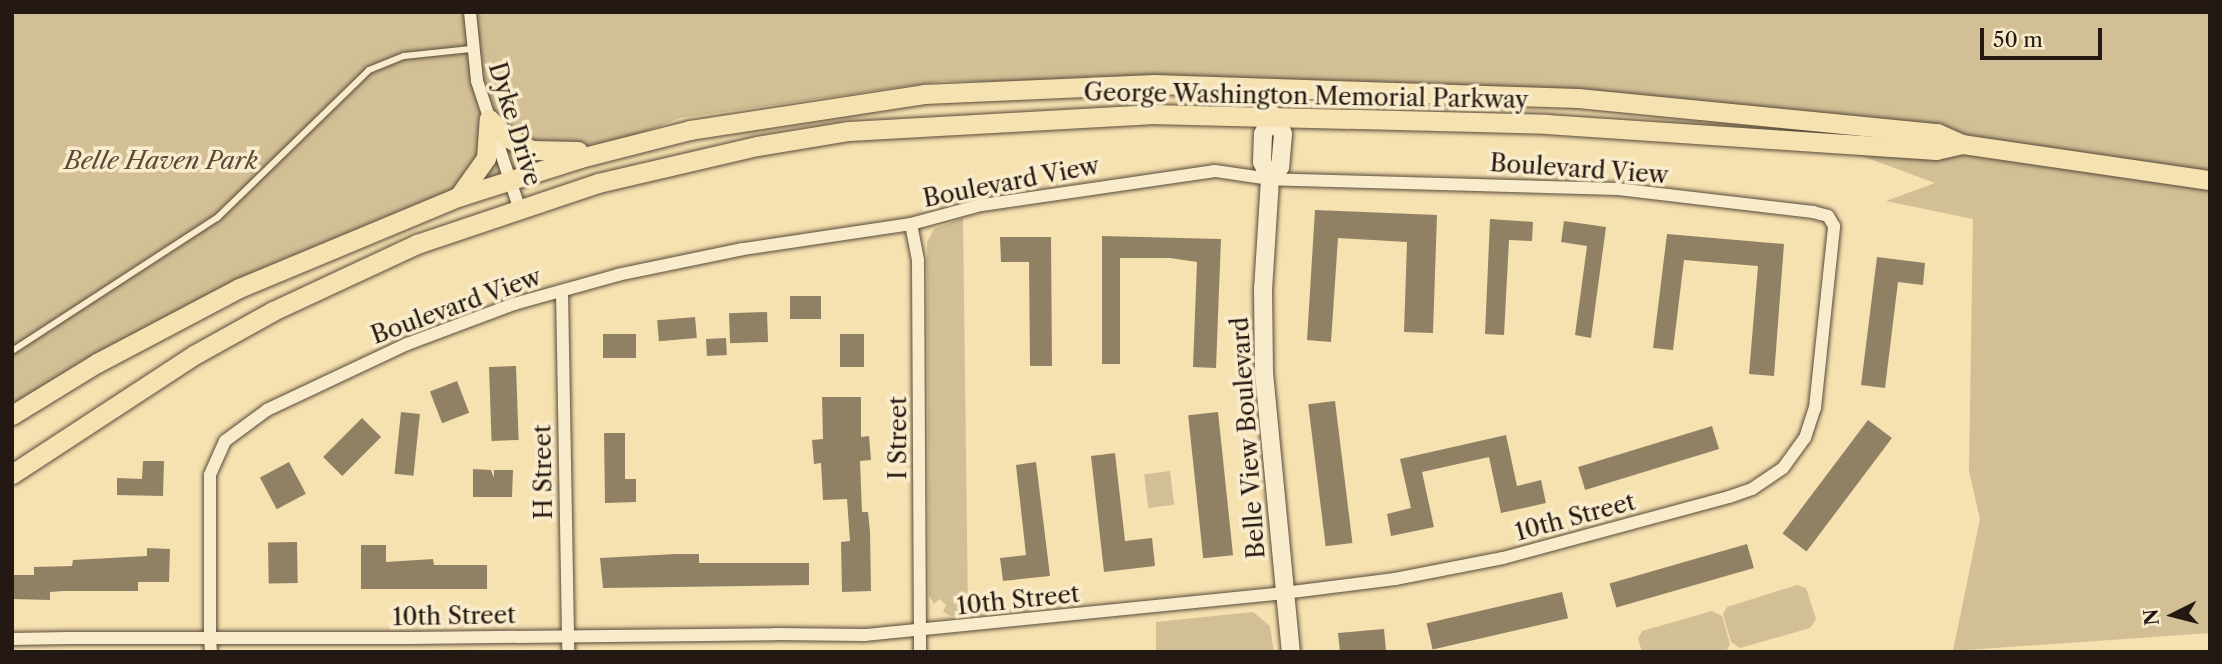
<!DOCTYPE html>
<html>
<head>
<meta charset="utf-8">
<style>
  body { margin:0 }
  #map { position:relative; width:2222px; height:664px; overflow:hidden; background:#f6e1b0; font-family:"Libre Caslon Text",serif }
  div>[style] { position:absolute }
  .green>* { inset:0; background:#d2bf95; transform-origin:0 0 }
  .building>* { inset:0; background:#918164; transform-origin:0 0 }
  .roads { filter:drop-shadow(0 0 2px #584a3a) drop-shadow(0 0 2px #584a3a) }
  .service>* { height:6px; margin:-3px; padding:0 3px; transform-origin:3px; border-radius:3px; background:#f9eccc }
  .minor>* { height:12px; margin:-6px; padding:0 6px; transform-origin:6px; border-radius:6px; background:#f9eccc }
  .secondary>* { height:18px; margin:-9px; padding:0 9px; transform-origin:9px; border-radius:9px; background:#f9eccc }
  .primary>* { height:19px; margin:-9.5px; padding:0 9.5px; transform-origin:9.5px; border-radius:9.5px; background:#f6e1b0 }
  span { translate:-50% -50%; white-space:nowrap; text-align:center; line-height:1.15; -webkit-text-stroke:7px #f9eccc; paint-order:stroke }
  .street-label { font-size:24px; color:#241812 }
  .park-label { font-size:24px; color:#584a39; font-style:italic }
  .frame { position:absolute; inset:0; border:14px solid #241812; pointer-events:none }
  .north { position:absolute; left:2138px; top:580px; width:70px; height:70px; -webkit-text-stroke:5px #f9eccc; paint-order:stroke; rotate:264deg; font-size:19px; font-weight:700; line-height:28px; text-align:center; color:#241812 }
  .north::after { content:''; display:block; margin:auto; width:24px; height:32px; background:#241812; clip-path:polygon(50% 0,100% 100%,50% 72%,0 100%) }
  .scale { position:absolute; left:1980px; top:28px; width:122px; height:32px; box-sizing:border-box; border:4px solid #241812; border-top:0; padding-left:9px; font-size:21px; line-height:24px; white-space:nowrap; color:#241812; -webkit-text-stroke:5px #f9eccc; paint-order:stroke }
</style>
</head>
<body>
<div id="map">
  <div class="green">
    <i style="clip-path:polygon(12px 12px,2210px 12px,2210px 633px,1953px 651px,1980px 519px,1969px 471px,1973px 219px,1886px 201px,1935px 183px,1742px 112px,1274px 86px,943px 81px,680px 118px,239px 288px,12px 416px)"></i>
    <i style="clip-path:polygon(963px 218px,968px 612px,951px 616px,943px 612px,946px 605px,940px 599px,934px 604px,929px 595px,927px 242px,934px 229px)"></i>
    <i style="left:1170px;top:471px;width:34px;height:26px;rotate:83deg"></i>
    <i style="clip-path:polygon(1797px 585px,1806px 588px,1816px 619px,1810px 628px,1740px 648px,1731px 642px,1723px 614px,1727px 607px)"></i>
    <i style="clip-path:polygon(1712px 611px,1722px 616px,1730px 644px,1726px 652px,1642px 652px,1638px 639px,1642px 631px)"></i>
    <i style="clip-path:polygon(1253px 612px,1270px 626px,1274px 652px,1156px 652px,1156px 622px)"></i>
  </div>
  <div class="building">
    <i style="clip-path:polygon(1315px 210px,1437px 215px,1433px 333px,1404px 332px,1407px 242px,1338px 238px,1331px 342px,1307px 340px)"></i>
    <i style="clip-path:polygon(1490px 219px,1533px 222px,1532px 241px,1509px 240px,1504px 335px,1485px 334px)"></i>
    <i style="clip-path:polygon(1564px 221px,1606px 227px,1591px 338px,1575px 335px,1587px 246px,1561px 242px)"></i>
    <i style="clip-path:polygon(1667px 234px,1784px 244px,1774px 376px,1749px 374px,1758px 266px,1684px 260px,1673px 350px,1653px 348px)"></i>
    <i style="clip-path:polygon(1102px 236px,1221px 239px,1216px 368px,1193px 367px,1197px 262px,1170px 258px,1120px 258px,1120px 364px,1102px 364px)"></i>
    <i style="clip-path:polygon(1000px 237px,1051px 237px,1052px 366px,1030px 366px,1029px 262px,1001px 262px)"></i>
    <i style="clip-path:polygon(1877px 257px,1925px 263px,1923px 285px,1898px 282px,1885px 388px,1861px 385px)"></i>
    <i style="left:790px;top:296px;width:31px;height:23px"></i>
    <i style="left:767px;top:312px;width:30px;height:38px;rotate:88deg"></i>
    <i style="left:695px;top:317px;width:21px;height:38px;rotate:85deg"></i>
    <i style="left:636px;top:334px;width:24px;height:33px;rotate:90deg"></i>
    <i style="left:840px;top:334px;width:24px;height:33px"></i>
    <i style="left:726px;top:338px;width:17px;height:20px;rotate:87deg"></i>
    <i style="left:516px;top:366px;width:74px;height:27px;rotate:88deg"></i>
    <i style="left:457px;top:381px;width:34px;height:29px;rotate:69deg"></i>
    <i style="clip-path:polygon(822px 397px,861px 397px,861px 437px,869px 436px,871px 460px,860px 461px,862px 512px,868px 512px,870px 532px,871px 591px,842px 592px,841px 542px,850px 541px,847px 499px,823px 500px,821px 463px,814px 464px,812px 440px,823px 439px)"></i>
    <i style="left:1335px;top:401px;width:143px;height:27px;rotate:83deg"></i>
    <i style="left:401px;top:412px;width:19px;height:62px;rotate:6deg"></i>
    <i style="left:1218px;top:412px;width:144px;height:30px;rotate:84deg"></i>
    <i style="left:362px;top:418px;width:27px;height:55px;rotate:45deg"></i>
    <i style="left:1868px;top:420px;width:30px;height:142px;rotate:37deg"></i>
    <i style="left:1712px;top:426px;width:24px;height:140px;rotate:73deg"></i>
    <i style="clip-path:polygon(604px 433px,625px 433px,625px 479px,636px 479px,636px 502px,605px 503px)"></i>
    <i style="clip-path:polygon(1506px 435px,1517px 486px,1541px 480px,1546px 503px,1501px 513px,1489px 457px,1422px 472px,1434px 527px,1391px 536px,1387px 514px,1411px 508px,1400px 459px)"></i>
    <i style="clip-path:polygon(1115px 453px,1125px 541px,1152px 538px,1155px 566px,1104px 572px,1091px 456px)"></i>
    <i style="clip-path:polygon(143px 461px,164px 461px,163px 496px,117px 495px,117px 478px,142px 479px)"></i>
    <i style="left:289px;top:462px;width:36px;height:33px;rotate:62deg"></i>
    <i style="clip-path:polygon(1036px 462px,1050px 576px,1003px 581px,1000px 558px,1026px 555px,1016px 465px)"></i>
    <i style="clip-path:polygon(473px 469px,491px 470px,494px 478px,494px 470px,513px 470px,512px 497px,473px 497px)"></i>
    <i style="left:297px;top:542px;width:41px;height:29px;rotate:89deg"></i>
    <i style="left:1747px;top:544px;width:25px;height:143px;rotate:74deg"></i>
    <i style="clip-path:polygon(361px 545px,386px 545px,386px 562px,433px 559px,434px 565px,487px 565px,487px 589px,361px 589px)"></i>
    <i style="clip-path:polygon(147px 548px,170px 549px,169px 582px,138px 582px,138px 591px,63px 591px,50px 592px,50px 600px,12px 599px,12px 575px,34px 575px,34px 567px,72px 566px,73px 560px,147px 556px)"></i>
    <i style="clip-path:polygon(676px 554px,699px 554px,699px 563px,809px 563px,809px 585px,603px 588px,600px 558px)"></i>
    <i style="left:1562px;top:592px;width:27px;height:139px;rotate:77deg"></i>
    <i style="clip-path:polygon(1384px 629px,1386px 651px,1340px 652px,1338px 633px)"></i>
  </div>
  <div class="roads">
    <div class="service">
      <i style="left:12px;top:351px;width:244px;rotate:-33deg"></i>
      <i style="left:217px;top:218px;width:212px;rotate:-44.2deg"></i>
      <i style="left:369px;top:70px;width:38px;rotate:-22deg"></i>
      <i style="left:404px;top:56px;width:67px;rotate:-6deg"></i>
    </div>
    <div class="minor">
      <i style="left:470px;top:12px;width:69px;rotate:84.2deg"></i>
      <i style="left:477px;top:81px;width:133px;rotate:71.6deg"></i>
      <i style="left:911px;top:224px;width:37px;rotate:79deg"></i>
      <i style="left:918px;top:260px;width:392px;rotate:89.7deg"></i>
      <i style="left:562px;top:291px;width:361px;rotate:89deg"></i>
      <i style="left:12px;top:639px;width:56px;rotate:-1deg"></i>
      <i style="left:68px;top:638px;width:341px"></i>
      <i style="left:409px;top:638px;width:366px;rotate:-0.6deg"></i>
      <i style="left:775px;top:634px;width:90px;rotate:0.6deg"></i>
      <i style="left:865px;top:635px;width:421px;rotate:-5.7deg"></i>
      <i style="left:1284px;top:593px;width:112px;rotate:-7.2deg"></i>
      <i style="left:1395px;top:579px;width:110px;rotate:-11deg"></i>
      <i style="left:1503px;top:558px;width:234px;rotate:-15.1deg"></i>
      <i style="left:1729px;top:497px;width:24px;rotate:-19deg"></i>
      <i style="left:1752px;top:489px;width:37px;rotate:-34deg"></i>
      <i style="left:1783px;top:468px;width:37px;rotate:-54deg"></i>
      <i style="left:1805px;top:438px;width:32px;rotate:-72deg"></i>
      <i style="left:1815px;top:408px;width:183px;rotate:-84deg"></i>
      <i style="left:1834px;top:226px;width:12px;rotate:-121deg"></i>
      <i style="left:1828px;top:216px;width:16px;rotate:-165deg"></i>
      <i style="left:1813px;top:212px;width:196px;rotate:-173.3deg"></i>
      <i style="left:1618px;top:189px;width:348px;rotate:-178.4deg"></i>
      <i style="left:1270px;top:179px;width:56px;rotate:-171.7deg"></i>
      <i style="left:1215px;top:171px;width:236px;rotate:171.7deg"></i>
      <i style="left:981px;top:205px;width:73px;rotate:164.8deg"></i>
      <i style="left:911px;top:224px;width:170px;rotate:171.5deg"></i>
      <i style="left:743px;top:249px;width:128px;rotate:168.3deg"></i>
      <i style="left:618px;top:275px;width:108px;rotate:164.4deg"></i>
      <i style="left:514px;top:304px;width:114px;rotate:159.5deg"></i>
      <i style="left:407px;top:344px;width:155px;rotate:154.8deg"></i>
      <i style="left:267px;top:410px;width:52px;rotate:143.6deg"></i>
      <i style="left:225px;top:441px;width:37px;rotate:114deg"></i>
      <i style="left:210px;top:475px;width:163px;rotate:90deg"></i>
      <i style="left:210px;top:638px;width:14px;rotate:86deg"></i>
    </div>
    <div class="secondary">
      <i style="left:1273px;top:115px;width:21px;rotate:62deg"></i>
      <i style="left:1283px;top:134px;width:33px;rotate:95deg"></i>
      <i style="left:1280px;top:167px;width:16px;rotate:130deg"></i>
      <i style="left:1270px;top:179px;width:110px;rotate:93.6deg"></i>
      <i style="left:1263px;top:289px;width:84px;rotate:89.3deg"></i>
      <i style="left:1264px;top:373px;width:280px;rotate:84.5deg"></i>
      <i style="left:1270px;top:179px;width:19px;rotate:-115deg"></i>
      <i style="left:1262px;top:162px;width:28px;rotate:-88deg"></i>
      <i style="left:1263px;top:134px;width:21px;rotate:-62deg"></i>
    </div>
    <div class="primary">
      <i style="left:489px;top:119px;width:27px;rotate:45deg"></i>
      <i style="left:508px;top:138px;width:27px;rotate:27deg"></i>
      <i style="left:532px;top:150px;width:46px;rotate:1.2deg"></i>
      <i style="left:459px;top:196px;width:47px;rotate:-54.6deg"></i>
      <i style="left:486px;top:158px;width:39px;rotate:-86deg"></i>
      <i style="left:12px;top:415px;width:100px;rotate:-31.5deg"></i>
      <i style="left:97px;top:363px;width:161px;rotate:-27.8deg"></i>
      <i style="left:239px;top:288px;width:237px;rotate:-22.6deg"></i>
      <i style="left:458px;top:197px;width:128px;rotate:-17.7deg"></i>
      <i style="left:580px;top:158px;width:114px;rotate:-14.3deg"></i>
      <i style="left:690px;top:130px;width:237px;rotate:-8.7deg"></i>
      <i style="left:924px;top:94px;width:230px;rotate:-2.5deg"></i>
      <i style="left:1154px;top:84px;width:424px;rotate:1.9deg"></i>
      <i style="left:1578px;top:98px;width:361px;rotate:5.6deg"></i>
      <i style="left:1937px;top:133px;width:27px;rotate:24deg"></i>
      <i style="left:1962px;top:144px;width:251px;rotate:8.3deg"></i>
      <i style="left:12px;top:474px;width:217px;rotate:-33.2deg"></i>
      <i style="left:194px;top:355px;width:90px;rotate:-29.1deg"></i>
      <i style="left:273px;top:311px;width:159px;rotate:-25deg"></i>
      <i style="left:417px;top:244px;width:191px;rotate:-18.6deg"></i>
      <i style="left:598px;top:183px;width:163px;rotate:-13.1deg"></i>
      <i style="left:757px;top:146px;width:93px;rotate:-9.3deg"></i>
      <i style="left:849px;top:131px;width:301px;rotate:-3.2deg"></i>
      <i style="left:1150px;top:114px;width:396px;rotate:1.4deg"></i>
      <i style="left:1546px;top:124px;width:391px;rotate:3.8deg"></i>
      <i style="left:1936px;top:150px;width:27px;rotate:-13deg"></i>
    </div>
  </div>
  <div class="street-label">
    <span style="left:1306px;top:96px;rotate:1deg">George Washington Memorial Parkway</span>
    <span style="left:515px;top:124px;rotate:73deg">Dyke Drive</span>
    <span style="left:1579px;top:169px;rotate:4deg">Boulevard View</span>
    <span style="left:1011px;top:182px;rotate:-11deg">Boulevard View</span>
    <span style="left:456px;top:306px;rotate:-20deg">Boulevard View</span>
    <span style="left:898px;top:438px;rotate:-90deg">I Street</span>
    <span style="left:1248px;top:438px;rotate:-94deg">Belle View Boulevard</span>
    <span style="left:543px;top:472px;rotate:-91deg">H Street</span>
    <span style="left:1575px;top:517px;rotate:-15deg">10th Street</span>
    <span style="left:1018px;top:600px;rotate:-6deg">10th Street</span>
    <span style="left:454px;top:616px;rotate:-1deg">10th Street</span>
  </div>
  <div class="park-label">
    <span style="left:161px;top:161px">Belle Haven Park</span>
  </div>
  <div class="frame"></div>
  <div class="north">N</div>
  <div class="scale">50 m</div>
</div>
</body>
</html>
